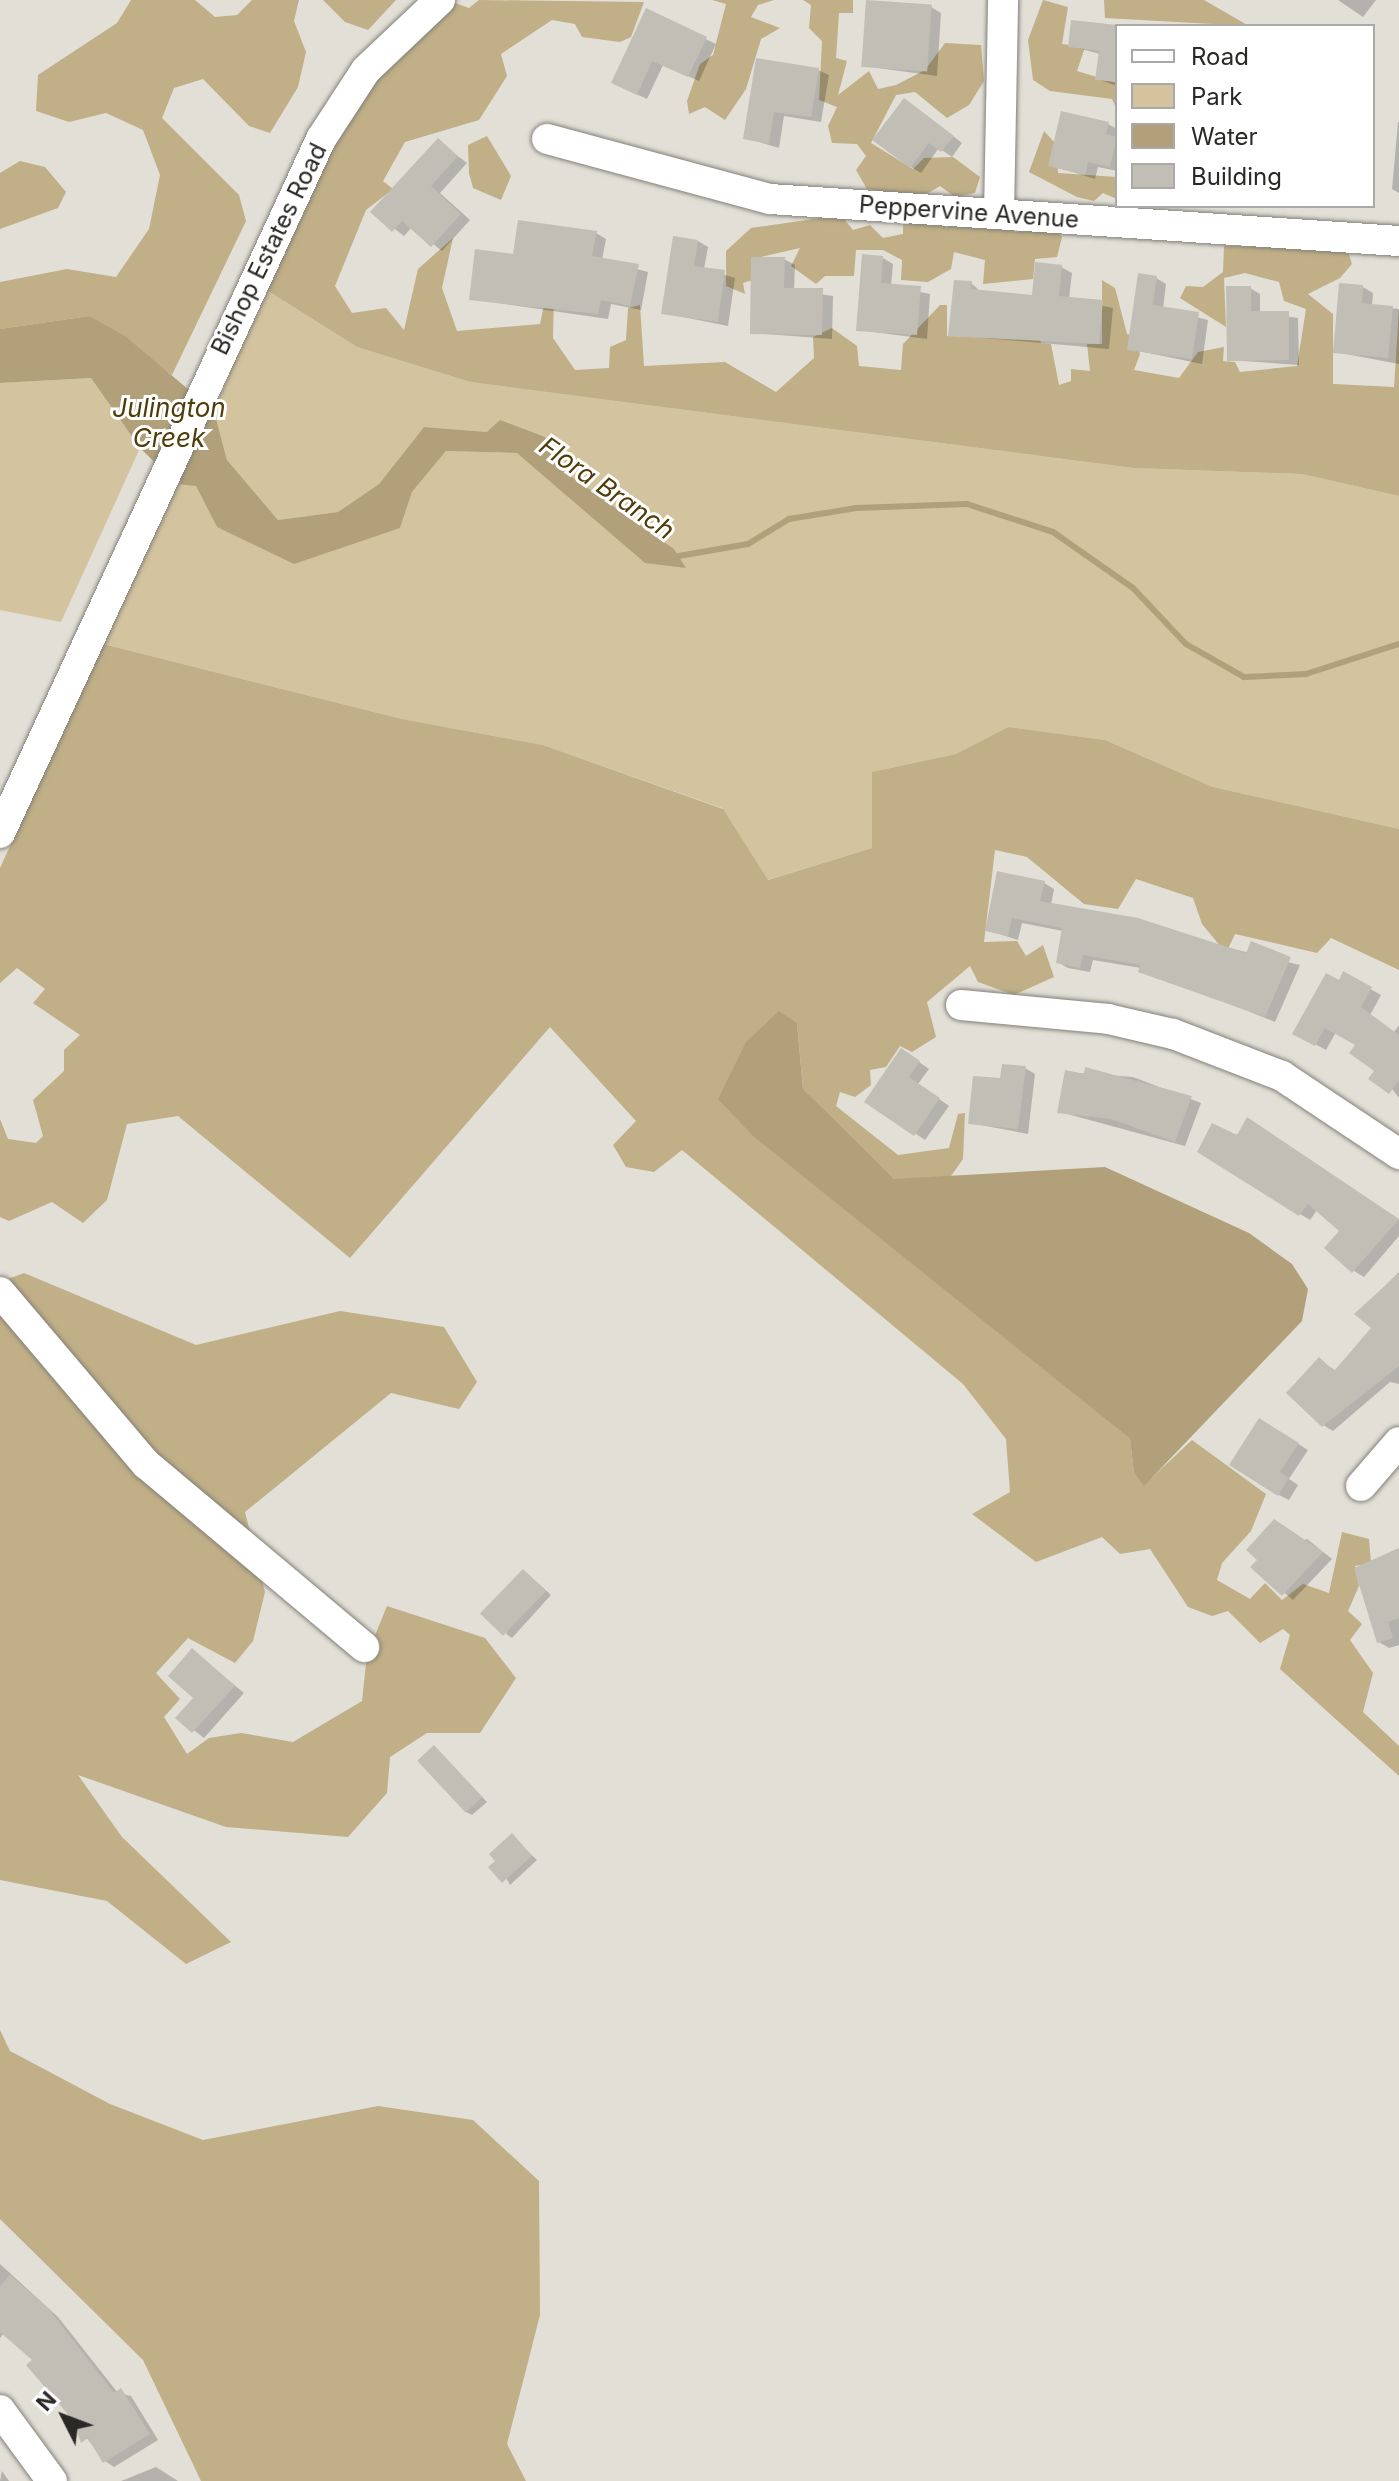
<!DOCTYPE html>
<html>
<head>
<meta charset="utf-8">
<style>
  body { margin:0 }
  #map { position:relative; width:1399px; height:2481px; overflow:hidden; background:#e2dfd7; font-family:Inter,sans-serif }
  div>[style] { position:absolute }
  .green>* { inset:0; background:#d3c39f }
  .forest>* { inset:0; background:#c0af87 }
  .water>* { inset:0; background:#b1a079 }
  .shadow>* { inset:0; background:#0003 }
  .stream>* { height:6px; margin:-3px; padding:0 3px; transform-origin:3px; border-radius:3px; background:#b1a079 }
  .building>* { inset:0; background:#c1beb6; transform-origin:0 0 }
  .roads { filter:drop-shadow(0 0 2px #838078) drop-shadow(0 0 2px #838078) }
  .minor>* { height:30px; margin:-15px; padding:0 15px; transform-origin:15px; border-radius:15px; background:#fff }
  span { translate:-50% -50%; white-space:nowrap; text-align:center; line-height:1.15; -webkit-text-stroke:6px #fff; paint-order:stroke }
  .street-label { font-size:24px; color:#2a2926 }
  .water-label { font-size:26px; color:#4f3c08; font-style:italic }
  .legend { position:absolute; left:1115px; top:24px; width:260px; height:184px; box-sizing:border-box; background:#fff; border:2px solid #aaa9a8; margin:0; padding:10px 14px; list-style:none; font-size:24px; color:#2a2926 }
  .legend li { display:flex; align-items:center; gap:16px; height:40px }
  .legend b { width:40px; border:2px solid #aaa9a8 }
  .north { position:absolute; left:24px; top:2377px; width:80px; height:80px; -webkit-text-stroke:6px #fff; paint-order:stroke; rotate:312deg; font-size:22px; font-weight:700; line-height:32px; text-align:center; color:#2a2926 }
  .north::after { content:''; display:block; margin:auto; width:28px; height:36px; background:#2a2926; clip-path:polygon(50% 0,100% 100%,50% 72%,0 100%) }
</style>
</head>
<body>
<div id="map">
  <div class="green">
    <i style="clip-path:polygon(265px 289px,357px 347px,470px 382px,1133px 468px,1302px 474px,1399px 496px,1399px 829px,1213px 787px,1105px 740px,1008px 727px,956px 754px,873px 772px,872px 848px,767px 880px,722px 808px,543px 745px,402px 719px,103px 644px,177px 484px,196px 485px,217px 527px,400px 528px,412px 492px,446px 451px,518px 453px,645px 562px,685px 567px,674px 549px,562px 470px,545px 437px,424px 427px,379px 484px,338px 512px,278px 520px,227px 460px,214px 411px)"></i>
    <i style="clip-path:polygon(91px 378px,140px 448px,61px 622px,0 610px,0 383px)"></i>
  </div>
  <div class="forest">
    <i style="clip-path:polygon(131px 0,195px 0,215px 17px,237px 15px,252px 0,299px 0,294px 21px,306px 52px,298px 87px,270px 133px,249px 126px,203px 79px,174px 88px,162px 118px,239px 195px,246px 221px,172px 375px,89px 316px,0 329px,0 282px,67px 269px,116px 277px,149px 229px,160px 175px,143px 130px,106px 113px,69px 122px,36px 111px,38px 75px,117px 23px)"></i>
    <i style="clip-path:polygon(323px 0,396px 0,368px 30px,345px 22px)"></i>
    <i style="clip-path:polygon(479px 0,644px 2px,631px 37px,620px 42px,582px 37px,575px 24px,552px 20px,501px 54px,507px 76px,479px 120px,405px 142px,383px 181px,393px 189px,366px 210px,335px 286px,352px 313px,386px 308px,404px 330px,418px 269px,453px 238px,442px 288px,457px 331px,540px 324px,546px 295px,554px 292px,553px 338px,575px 370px,609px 368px,610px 347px,626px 340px,628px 308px,640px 305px,644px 366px,725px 362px,776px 392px,814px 358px,813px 337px,832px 328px,857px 346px,859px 366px,901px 370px,903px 344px,940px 305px,947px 305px,947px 336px,1014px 339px,1021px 297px,1031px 295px,1031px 314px,1041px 343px,1051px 344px,1059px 385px,1071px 381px,1071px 369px,1090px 371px,1087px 344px,1102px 344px,1102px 280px,1115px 288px,1127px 334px,1135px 336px,1140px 354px,1134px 370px,1179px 378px,1198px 352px,1224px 347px,1223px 361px,1235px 362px,1240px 372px,1297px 366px,1306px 309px,1284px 301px,1279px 282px,1245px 273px,1224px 278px,1226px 327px,1180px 298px,1186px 286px,1203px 287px,1223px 272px,1224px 246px,1347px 248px,1352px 264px,1340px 278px,1308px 294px,1333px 314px,1333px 384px,1394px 387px,1399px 308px,1399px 496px,1302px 474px,1133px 468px,470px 382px,357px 347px,265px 289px,310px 182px,394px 53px,455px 3px,469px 8px)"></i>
    <i style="clip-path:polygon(712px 0,774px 0,758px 5px,751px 17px,780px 28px,761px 39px,746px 89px,725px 120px,705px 107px,689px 114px,687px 101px,700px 64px,713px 55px,726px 4px)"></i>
    <i style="clip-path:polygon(803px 0,853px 0,853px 13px,839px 13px,836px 58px,847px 61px,838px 95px,869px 71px,878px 89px,896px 85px,925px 70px,945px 43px,981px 45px,984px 81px,969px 105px,947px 118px,915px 92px,896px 95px,871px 143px,913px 169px,924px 158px,953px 157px,980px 177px,975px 193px,955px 197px,940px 186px,920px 198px,867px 189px,856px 170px,866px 156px,857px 144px,832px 143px,828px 126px,837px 107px,819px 100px,822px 41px,809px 28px,811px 5px)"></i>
    <i style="clip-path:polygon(1043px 0,1068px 7px,1062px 44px,1085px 47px,1077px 71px,1117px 83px,1117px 110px,1112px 99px,1050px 91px,1033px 80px,1028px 40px)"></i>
    <i style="clip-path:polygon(1104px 0,1204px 0,1249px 26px,1105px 18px)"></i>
    <i style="clip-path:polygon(1044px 131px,1056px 144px,1058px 173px,1117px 177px,1117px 199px,1103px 193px,1094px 201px,1077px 197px,1029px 172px)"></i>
    <i style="clip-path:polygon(487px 136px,511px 176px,501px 200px,473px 188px,469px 173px,468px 145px)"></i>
    <i style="clip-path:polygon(20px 161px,45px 167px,66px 192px,58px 208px,0 229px,0 173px)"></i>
    <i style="clip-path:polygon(841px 215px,853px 230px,870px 225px,883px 238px,903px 234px,903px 222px,1055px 229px,1062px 237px,1057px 257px,1035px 259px,1033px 279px,983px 284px,985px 260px,954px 252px,951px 269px,928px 282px,901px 280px,902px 260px,883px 250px,856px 250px,854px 276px,825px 276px,816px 284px,791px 266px,800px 248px,756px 258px,756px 279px,743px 283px,745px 294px,726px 286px,726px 251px,751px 228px)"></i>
    <i style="clip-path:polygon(103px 644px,402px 719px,543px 745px,723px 809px,768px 880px,872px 848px,872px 772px,956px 754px,1008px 727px,1105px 740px,1213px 787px,1399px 829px,1399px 970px,1331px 938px,1317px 953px,1235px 934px,1226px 953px,1202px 924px,1193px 898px,1136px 879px,1118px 909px,1084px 904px,1027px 857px,995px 850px,984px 942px,1017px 941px,1026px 956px,1043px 945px,1054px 977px,1014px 995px,978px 982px,970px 966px,927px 1002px,936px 1037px,912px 1052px,900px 1046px,886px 1067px,870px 1070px,871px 1085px,855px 1097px,840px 1092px,836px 1106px,898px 1155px,949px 1148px,958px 1114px,965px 1113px,963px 1159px,949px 1179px,894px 1179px,868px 1159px,803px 1089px,797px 1023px,754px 1136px,1130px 1439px,1134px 1473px,1144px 1485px,1192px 1440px,1266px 1494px,1251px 1531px,1222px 1563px,1217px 1580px,1250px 1599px,1265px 1583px,1282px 1600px,1303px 1584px,1329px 1593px,1342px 1532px,1369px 1539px,1371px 1563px,1355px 1566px,1359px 1586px,1348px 1611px,1362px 1624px,1350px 1640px,1373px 1673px,1363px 1712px,1399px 1746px,1399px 1776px,1280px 1669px,1290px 1635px,1283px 1629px,1260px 1643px,1228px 1611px,1212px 1616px,1188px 1607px,1150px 1549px,1120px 1554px,1102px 1537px,1036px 1562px,972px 1514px,1010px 1492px,1006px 1439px,963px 1384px,682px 1150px,654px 1172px,626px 1167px,613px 1145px,636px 1121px,550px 1027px,350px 1258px,178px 1116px,127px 1124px,107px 1200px,83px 1223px,52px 1202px,9px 1221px,0 1217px,0 1119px,8px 1139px,36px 1143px,43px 1136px,33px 1100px,64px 1071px,64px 1050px,80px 1035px,33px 1003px,45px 989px,17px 968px,0 983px,0 868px)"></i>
    <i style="clip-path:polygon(24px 1273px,196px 1345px,340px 1311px,444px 1327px,477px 1382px,459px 1409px,391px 1393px,245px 1512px,265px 1592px,253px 1641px,235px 1663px,188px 1638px,156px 1673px,180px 1699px,164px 1717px,187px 1754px,209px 1738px,241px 1733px,293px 1742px,362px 1701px,367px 1655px,387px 1606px,485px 1638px,516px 1678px,480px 1733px,427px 1733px,390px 1757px,387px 1793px,348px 1837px,226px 1827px,78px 1775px,122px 1837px,231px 1942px,186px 1964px,107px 1901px,0 1880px,0 1282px)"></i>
    <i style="clip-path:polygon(0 2030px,10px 2051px,110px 2104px,203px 2140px,378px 2106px,473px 2120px,539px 2181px,540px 2315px,507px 2444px,526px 2481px,201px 2481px,143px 2360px,0 2219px)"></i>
  </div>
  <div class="water">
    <i style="clip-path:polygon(89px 316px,125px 336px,214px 411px,227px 460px,278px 520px,338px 512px,379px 484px,424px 427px,487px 432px,500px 420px,545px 437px,562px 470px,674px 549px,686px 568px,645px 563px,517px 453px,446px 451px,412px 492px,400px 528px,294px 564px,217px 527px,196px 486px,177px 484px,140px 448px,91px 378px,0 383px,0 329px)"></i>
    <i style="clip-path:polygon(779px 1011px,797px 1023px,803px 1089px,894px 1179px,1105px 1167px,1249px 1233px,1292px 1264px,1308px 1289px,1302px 1321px,1144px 1486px,1134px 1473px,1130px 1439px,753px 1136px,718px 1099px,746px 1042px)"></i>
  </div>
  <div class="shadow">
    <i style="clip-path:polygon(1338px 0,1376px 0,1363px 17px)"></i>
    <i style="clip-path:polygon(931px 7px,941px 13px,937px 76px,863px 66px)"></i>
    <i style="clip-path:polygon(646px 11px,716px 44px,699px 81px,663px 65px,647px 99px,623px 88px)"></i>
    <i style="clip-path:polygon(1117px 27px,1117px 86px,1097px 79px,1100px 54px,1070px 46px)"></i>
    <i style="clip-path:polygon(818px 70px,829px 75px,821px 122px,784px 116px,779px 148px,745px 138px)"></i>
    <i style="clip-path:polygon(915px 107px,962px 143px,952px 157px,939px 148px,921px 173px,911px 167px)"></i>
    <i style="clip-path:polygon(1398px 122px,1399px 122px,1399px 193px,1392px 189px)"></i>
    <i style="clip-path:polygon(1108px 124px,1117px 129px,1117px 171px,1098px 167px,1095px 179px,1050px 165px)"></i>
    <i style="clip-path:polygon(438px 141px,467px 163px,440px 193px,470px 220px,442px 251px,412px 227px,404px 236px,373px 212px)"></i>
    <i style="clip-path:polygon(596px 233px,606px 239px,602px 260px,648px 272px,641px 310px,611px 304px,608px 319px,471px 299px,515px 256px)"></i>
    <i style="clip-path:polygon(698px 241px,708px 247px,704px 269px,735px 278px,728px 326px,663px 313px)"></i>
    <i style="clip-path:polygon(883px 258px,893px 264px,891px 286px,930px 294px,927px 339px,858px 330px)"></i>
    <i style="clip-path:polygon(784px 259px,795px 265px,794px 290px,833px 296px,832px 339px,752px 333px)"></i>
    <i style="clip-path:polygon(1061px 267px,1072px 273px,1069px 299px,1113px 308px,1109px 349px,950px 335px,971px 283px,981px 292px,1034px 297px)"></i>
    <i style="clip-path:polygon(1156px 278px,1166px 284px,1163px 309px,1208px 320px,1202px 364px,1129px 349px)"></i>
    <i style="clip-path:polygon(1363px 287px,1373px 293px,1372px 306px,1399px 309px,1399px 364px,1335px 352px)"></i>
    <i style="clip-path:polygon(1250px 288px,1260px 294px,1260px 313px,1298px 318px,1299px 365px,1229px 360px)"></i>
    <i style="clip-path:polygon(1044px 883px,1054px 889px,1051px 905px,1300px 965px,1275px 1022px,1141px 968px,1093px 960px,1090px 972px,1068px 968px,1058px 962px,1063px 931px,1022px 923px,1018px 940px,987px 930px)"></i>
    <i style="clip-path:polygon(1344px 974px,1381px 995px,1370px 1015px,1394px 1032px,1399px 1025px,1399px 1098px,1358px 1044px,1336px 1032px,1326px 1050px,1295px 1033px)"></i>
    <i style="clip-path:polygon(912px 1057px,929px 1069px,918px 1084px,949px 1106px,925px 1140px,867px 1101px)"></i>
    <i style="clip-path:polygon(1025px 1068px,1035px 1074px,1028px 1134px,970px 1123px,1002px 1081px)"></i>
    <i style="clip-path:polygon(1067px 1072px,1133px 1077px,1201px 1103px,1185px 1146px,1060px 1112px)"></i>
    <i style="clip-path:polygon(1257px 1125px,1399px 1220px,1399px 1236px,1364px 1277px,1354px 1271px,1341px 1231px,1317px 1210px,1310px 1220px,1199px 1152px)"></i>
    <i style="clip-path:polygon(1399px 1272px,1399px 1384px,1390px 1382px,1333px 1431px,1323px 1425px,1320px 1360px,1336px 1371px,1374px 1328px,1357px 1314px)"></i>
    <i style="clip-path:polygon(1260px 1420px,1308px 1450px,1289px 1479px,1298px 1485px,1289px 1500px,1279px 1495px)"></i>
    <i style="clip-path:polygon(1307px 1539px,1332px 1559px,1293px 1600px,1253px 1567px)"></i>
    <i style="clip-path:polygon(1399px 1550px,1399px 1645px,1389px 1648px,1379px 1642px)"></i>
    <i style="clip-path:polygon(530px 1576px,551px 1595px,512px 1638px,506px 1634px)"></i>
    <i style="clip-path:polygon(193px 1651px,244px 1693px,204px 1738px,178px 1718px,195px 1698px)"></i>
    <i style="clip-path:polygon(434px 1747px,487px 1802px,472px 1815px,466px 1812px)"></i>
    <i style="clip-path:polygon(512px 1836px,537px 1860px,510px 1885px,497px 1861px)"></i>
    <i style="clip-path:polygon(0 2264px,58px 2317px,118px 2393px,131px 2396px,158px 2440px,114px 2467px,105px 2461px,29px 2365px,35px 2360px,4px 2333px,0 2338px)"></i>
    <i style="clip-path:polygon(156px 2467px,178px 2481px,121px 2481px)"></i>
    <i style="clip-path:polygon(2px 2471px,9px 2481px,0 2481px)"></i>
  </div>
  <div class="stream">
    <i style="left:673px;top:557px;width:76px;rotate:-9.8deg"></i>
    <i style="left:748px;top:544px;width:48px;rotate:-31.4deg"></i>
    <i style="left:789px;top:519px;width:68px;rotate:-9.3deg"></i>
    <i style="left:856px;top:508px;width:111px;rotate:-2.1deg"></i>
    <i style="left:967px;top:504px;width:90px;rotate:18deg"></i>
    <i style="left:1053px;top:532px;width:98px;rotate:35deg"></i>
    <i style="left:1133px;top:588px;width:77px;rotate:46.6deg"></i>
    <i style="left:1186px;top:644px;width:67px;rotate:29.6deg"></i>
    <i style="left:1244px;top:677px;width:62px;rotate:-2.8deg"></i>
    <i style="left:1306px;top:674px;width:98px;rotate:-17.9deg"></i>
  </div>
  <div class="building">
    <i style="left:866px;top:0;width:66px;height:67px;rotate:4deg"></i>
    <i style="clip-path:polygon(646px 8px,707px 37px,688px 77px,652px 61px,637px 95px,611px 83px)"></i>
    <i style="clip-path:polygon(1071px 20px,1117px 25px,1117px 82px,1095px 80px,1099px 51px,1068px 47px)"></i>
    <i style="clip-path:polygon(756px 58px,819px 68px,811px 117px,774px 112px,769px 144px,743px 139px)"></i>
    <i style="clip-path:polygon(904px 98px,954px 136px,941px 152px,929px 143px,910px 168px,872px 140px)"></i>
    <i style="clip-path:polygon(1061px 111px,1109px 122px,1106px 134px,1117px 137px,1110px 167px,1088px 162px,1085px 175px,1048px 166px)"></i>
    <i style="clip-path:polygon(438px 138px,458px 156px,431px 186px,461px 214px,431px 247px,402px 221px,392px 232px,370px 212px)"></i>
    <i style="clip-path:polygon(518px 220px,597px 231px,592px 256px,639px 264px,630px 306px,601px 300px,598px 314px,469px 300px,475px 249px,513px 254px)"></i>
    <i style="clip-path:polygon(673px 236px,698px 240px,694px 266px,725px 270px,718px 322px,661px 314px)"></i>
    <i style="clip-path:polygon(862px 254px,883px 256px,881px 283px,921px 286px,917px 335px,856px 331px)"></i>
    <i style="clip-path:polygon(751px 257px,785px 257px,784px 288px,823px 288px,822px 335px,750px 334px)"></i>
    <i style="clip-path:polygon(1035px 262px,1062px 265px,1059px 296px,1103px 300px,1099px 344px,948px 336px,954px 280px,972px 281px,971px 289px,1032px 295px)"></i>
    <i style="clip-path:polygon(1138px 273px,1157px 276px,1153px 305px,1199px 312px,1192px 359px,1127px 350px)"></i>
    <i style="clip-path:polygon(1339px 283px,1363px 285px,1362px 303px,1393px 306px,1388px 358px,1333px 353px)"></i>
    <i style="clip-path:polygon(1226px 286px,1251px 286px,1251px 311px,1289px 311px,1289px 360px,1227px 361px)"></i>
    <i style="clip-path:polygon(997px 871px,1045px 881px,1040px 901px,1138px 918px,1246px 953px,1251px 941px,1291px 957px,1265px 1017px,1138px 972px,1140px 965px,1083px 955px,1080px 968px,1056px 963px,1062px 928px,1012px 918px,1008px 936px,985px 931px)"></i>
    <i style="clip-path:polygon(1343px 971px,1372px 987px,1361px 1007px,1399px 1035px,1399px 1080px,1389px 1094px,1368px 1079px,1374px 1071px,1349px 1053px,1355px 1045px,1325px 1028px,1315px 1046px,1292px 1034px,1326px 973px,1339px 980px)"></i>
    <i style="clip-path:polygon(901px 1048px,920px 1061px,909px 1077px,940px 1098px,914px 1136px,864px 1102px)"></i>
    <i style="clip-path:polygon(1002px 1064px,1026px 1066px,1018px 1129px,968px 1124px,973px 1076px,1000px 1078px)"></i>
    <i style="clip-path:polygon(1085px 1067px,1192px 1096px,1175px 1142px,1111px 1119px,1057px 1113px,1065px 1070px,1084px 1074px)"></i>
    <i style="clip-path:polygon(1247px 1117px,1399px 1219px,1352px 1273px,1324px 1248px,1339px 1231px,1308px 1204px,1299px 1216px,1197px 1152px,1212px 1123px,1237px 1135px)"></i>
    <i style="clip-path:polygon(1399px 1273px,1399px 1366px,1322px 1427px,1286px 1393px,1319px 1357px,1334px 1371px,1371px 1328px,1354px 1314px)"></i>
    <i style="clip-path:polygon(1259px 1418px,1299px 1443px,1280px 1472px,1289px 1478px,1278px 1496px,1229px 1465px)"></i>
    <i style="clip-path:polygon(1274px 1519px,1323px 1552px,1282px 1596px,1250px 1567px,1257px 1560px,1246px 1550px)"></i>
    <i style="clip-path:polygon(1399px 1548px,1399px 1618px,1388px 1622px,1393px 1638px,1377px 1643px,1354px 1568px)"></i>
    <i style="left:523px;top:1569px;width:32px;height:62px;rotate:44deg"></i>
    <i style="clip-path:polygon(192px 1648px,235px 1686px,192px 1733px,175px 1718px,193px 1698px,168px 1676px)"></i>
    <i style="left:434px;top:1745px;width:71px;height:23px;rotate:47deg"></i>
    <i style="clip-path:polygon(512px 1833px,532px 1856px,502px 1883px,488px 1867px,495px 1861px,489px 1854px)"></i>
    <i style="clip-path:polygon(10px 2275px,49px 2309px,114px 2393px,121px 2388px,150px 2434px,103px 2463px,88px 2438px,81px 2443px,72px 2419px,26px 2365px,32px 2360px,0 2332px,0 2286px)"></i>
  </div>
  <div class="roads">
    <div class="minor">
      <i style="left:547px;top:139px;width:231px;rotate:15.1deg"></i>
      <i style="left:770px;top:199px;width:630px;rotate:3.82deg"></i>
      <i style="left:999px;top:214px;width:214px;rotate:-88.9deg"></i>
      <i style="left:0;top:833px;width:765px;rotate:-65.18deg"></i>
      <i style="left:321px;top:139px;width:82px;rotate:-56.9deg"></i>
      <i style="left:366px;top:70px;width:102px;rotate:-43.4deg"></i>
      <i style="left:961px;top:1005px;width:148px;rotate:5.4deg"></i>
      <i style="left:1108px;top:1019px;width:67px;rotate:13deg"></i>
      <i style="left:1173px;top:1034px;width:117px;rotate:21.1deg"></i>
      <i style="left:1282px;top:1076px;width:141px;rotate:33.7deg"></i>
      <i style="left:0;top:1292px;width:226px;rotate:49.7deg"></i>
      <i style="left:146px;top:1464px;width:285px;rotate:40deg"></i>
      <i style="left:1361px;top:1486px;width:58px;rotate:-49.2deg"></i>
      <i style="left:0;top:2410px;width:88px;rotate:53.8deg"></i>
    </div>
  </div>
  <div class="street-label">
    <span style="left:969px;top:212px;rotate:4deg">Peppervine Avenue</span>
    <span style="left:269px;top:249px;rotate:-64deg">Bishop Estates Road</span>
  </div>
  <div class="water-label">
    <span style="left:169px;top:423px">Julington<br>Creek</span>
    <span style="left:607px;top:488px;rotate:35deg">Flora Branch</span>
  </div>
  <ul class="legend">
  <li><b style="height:10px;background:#fff"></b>Road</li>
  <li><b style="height:22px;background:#d3c39f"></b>Park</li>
  <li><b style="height:22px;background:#b1a079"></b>Water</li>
  <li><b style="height:22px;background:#c1beb6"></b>Building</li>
  </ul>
  <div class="north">N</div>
</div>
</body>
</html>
